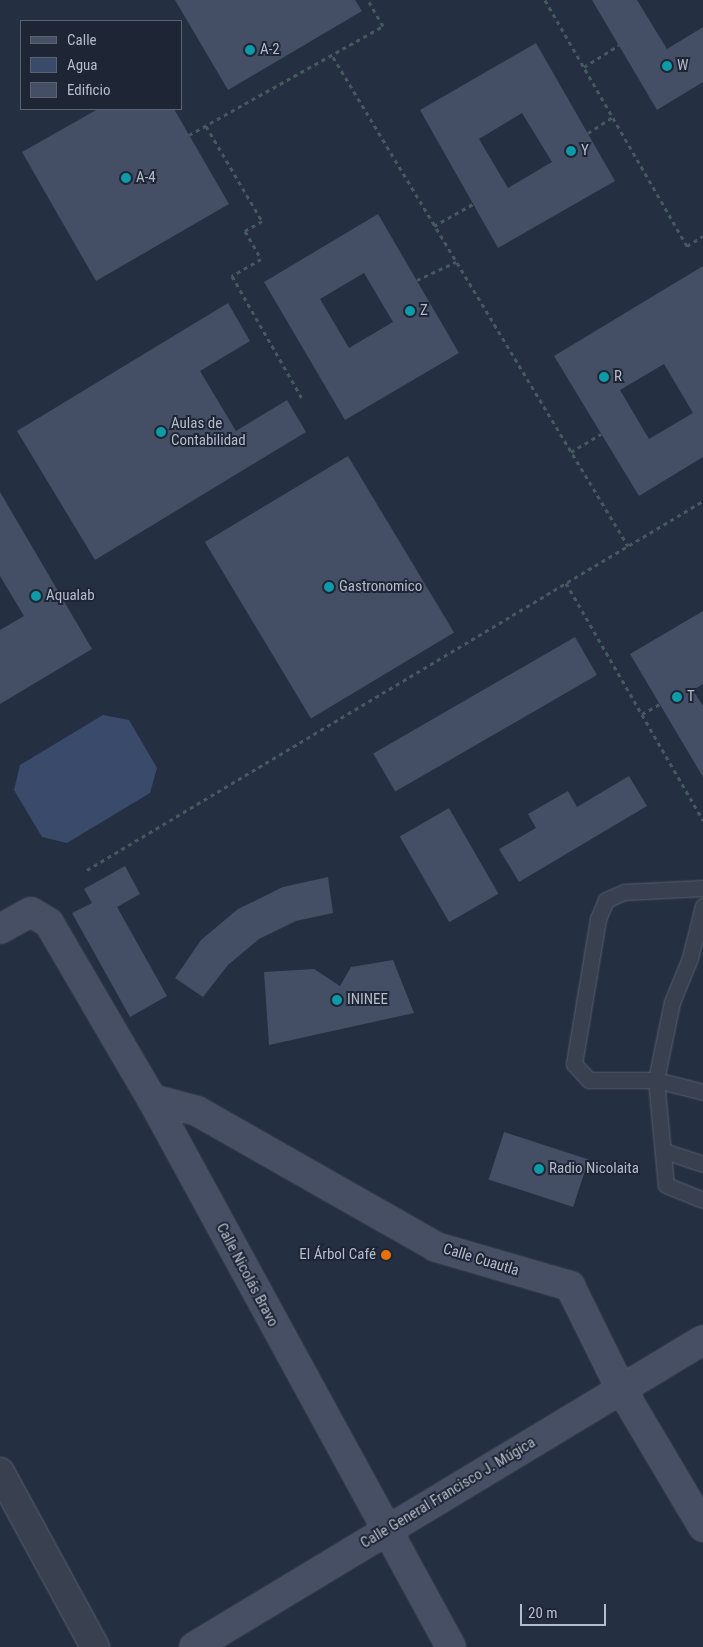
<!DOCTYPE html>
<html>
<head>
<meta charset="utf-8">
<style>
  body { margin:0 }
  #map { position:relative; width:703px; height:1647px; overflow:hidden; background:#252f42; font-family:"Roboto Condensed",sans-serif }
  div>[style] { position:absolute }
  .water>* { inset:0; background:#3a4a6b }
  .building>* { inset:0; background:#444e64; transform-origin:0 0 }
  .path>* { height:3px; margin-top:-1.5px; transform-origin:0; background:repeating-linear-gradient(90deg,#455a5f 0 4px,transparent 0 8px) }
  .roads { filter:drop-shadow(0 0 1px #575f6e) drop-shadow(0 0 1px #575f6e) }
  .lane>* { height:15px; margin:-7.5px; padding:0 7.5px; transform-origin:7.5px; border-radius:7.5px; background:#394151 }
  .street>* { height:28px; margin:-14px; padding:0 14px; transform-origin:14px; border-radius:14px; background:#394151 }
  .secondary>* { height:28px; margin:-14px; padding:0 14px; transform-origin:14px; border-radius:14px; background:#474f64 }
  .dots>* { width:14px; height:14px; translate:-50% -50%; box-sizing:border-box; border:2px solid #1e2636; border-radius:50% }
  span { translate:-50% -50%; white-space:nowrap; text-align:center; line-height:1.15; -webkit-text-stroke:4px #1e2636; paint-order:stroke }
  .poi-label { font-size:15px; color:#b6bccb }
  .left { translate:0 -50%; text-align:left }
  .right { translate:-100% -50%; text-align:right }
  .street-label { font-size:15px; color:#b6bccb }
  .legend { position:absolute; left:20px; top:20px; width:162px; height:90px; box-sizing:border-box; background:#1e2636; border:1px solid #5b6272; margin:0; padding:6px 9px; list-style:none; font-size:15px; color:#b6bccb }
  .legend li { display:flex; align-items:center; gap:10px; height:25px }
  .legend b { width:25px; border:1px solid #5b6272 }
  .scale { position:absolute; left:520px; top:1604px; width:86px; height:22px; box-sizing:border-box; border:2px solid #b6bccb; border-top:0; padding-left:6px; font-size:15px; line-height:18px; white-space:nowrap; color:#b6bccb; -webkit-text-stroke:4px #1e2636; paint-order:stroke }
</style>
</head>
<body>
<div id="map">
  <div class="water">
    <i style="clip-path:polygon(103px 715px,129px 720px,157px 768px,150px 793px,67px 843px,42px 837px,14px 790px,20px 765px)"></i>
  </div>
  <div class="building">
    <i style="clip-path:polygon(175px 0,355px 0,362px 11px,228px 90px)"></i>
    <i style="clip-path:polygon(592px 0,637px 0,667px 49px,703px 27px,703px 82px,657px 110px)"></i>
    <i style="clip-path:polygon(evenodd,536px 43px,615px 181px,498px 248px,420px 110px,536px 43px,522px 113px,552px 162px,508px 188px,479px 139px,522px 113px)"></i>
    <i style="clip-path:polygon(98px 109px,174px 109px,229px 204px,96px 281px,22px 152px)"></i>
    <i style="clip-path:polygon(evenodd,378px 214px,459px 353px,345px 420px,264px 282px,378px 214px,364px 273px,393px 322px,349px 348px,320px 299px,364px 273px)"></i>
    <i style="clip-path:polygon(evenodd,703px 266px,703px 457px,639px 496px,554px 356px,703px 266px,664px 364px,693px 413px,649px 439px,620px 390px,664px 364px)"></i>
    <i style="clip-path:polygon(228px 303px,250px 341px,200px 371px,236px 431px,287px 400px,306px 432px,95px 560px,17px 431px)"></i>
    <i style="left:348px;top:456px;width:206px;height:167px;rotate:59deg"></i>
    <i style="clip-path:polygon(0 492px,92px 649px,0 704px,0 630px,24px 616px,0 576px)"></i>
    <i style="clip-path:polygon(703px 611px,703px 684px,693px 690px,703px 706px,703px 777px,630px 654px)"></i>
    <i style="left:575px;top:637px;width:44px;height:233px;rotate:60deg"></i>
    <i style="clip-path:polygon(629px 776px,647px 806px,519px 882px,499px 849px,536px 828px,528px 814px,568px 791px,577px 807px)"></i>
    <i style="left:449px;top:808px;width:99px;height:57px;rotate:60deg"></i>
    <i style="clip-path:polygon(125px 866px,140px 894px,117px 907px,167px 996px,130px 1017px,72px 913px,92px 903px,84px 889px)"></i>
    <i style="clip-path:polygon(328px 877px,333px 913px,296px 921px,259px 939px,228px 965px,203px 997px,175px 978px,201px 940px,238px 909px,283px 887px)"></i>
    <i style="clip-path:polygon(393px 960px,414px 1013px,269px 1045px,264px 972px,314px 969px,340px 986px,351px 967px)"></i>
    <i style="left:504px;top:1132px;width:89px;height:50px;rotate:18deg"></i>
  </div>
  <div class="path">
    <i style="left:545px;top:0;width:284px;rotate:60deg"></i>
    <i style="left:687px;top:246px;width:19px;rotate:-32deg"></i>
    <i style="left:333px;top:57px;width:571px;rotate:58.9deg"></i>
    <i style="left:584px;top:67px;width:41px;rotate:-32.2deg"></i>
    <i style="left:206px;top:126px;width:110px;rotate:59.5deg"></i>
    <i style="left:262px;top:221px;width:20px;rotate:150deg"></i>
    <i style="left:245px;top:231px;width:32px;rotate:60deg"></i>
    <i style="left:261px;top:259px;width:34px;rotate:150deg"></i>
    <i style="left:232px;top:276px;width:143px;rotate:60.2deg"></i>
    <i style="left:588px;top:133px;width:30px;rotate:-33deg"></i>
    <i style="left:189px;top:135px;width:223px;rotate:-29.3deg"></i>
    <i style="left:383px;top:26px;width:30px;rotate:-120deg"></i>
    <i style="left:434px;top:226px;width:45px;rotate:-29.4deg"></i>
    <i style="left:417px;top:280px;width:43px;rotate:-24.8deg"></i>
    <i style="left:571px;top:452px;width:35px;rotate:-31deg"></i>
    <i style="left:566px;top:583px;width:274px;rotate:60deg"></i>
    <i style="left:642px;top:714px;width:21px;rotate:-29deg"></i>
    <i style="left:87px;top:870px;width:718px;rotate:-30.92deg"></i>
  </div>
  <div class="roads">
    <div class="lane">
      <i style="left:703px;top:888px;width:79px;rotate:177.1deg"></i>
      <i style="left:624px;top:892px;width:20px;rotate:156deg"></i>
      <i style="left:606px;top:900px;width:21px;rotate:113deg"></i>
      <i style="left:598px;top:919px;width:147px;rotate:99.4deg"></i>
      <i style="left:574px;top:1064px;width:22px;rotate:47deg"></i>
      <i style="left:589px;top:1080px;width:67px"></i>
      <i style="left:656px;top:1080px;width:49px;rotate:14.3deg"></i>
      <i style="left:703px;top:906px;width:54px;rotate:104deg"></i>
      <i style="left:690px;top:958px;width:48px;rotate:112.2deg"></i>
      <i style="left:672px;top:1002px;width:80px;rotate:101.6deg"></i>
      <i style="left:656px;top:1080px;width:105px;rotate:84.6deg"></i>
      <i style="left:666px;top:1185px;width:40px;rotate:22deg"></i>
      <i style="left:664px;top:1151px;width:41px;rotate:18.4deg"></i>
    </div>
    <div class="street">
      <i style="left:0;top:1472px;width:199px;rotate:61.5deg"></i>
    </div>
    <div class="secondary">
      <i style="left:0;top:929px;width:35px;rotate:-29deg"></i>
      <i style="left:31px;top:912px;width:21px;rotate:31deg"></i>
      <i style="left:49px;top:923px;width:204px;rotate:59.7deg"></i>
      <i style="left:152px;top:1099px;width:624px;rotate:61.38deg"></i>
      <i style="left:152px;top:1099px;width:47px;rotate:14.9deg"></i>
      <i style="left:197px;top:1111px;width:275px;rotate:29.6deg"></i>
      <i style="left:436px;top:1247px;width:140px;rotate:16.2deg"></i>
      <i style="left:570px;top:1286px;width:113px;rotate:63.7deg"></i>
      <i style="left:620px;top:1387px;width:163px;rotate:59.3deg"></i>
      <i style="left:194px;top:1647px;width:594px;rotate:-31.1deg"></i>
    </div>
  </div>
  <div class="dots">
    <i style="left:250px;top:50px;background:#0f9aa8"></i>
    <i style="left:667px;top:66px;background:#0f9aa8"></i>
    <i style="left:571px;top:151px;background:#0f9aa8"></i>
    <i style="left:126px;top:178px;background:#0f9aa8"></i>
    <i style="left:410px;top:311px;background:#0f9aa8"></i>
    <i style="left:604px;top:377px;background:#0f9aa8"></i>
    <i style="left:161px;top:432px;background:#0f9aa8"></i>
    <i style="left:329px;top:587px;background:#0f9aa8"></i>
    <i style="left:36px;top:596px;background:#0f9aa8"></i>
    <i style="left:677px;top:697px;background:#0f9aa8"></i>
    <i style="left:337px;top:1000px;background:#0f9aa8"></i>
    <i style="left:539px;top:1169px;background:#0f9aa8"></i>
    <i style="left:386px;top:1255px;background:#e8710a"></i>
  </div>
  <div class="poi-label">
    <span class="left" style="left:260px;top:50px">A-2</span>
    <span class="left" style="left:677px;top:66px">W</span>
    <span class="left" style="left:581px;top:151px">Y</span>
    <span class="left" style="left:136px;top:178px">A-4</span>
    <span class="left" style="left:420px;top:311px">Z</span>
    <span class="left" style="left:614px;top:377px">R</span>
    <span class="left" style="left:171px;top:432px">Aulas de<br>Contabilidad</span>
    <span class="left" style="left:339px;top:587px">Gastronomico</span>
    <span class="left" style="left:46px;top:596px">Aqualab</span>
    <span class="left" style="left:687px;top:697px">T</span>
    <span class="left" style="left:347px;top:1000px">ININEE</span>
    <span class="left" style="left:549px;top:1169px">Radio Nicolaita</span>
    <span class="right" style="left:376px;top:1255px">El Árbol Café</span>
  </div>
  <div class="street-label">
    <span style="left:481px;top:1260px;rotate:17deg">Calle Cuautla</span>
    <span style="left:247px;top:1275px;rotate:62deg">Calle Nicolás Bravo</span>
    <span style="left:448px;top:1493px;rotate:-31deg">Calle General Francisco J. Múgica</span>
  </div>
  <ul class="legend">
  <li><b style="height:6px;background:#474f64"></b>Calle</li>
  <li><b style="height:14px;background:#3a4a6b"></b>Agua</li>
  <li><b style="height:14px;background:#444e64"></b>Edificio</li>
  </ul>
  <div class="scale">20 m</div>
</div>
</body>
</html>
